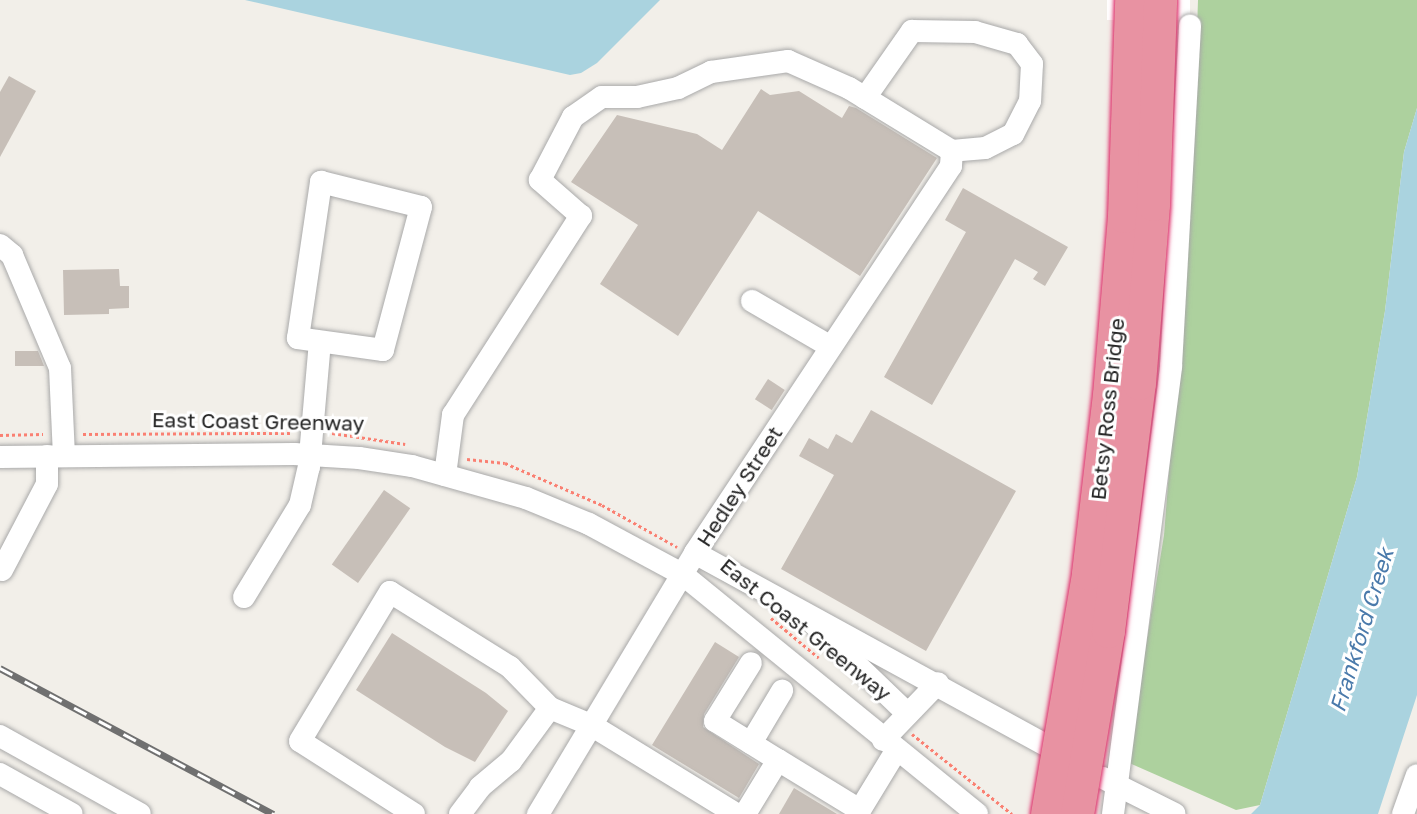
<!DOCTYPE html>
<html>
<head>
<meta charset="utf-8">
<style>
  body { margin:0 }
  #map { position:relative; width:1417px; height:814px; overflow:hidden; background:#f2efe9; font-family:"Golos Text",sans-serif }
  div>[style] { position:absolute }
  .forest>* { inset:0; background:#add19e }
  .water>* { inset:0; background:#aad3df }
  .pier>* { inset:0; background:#fff; transform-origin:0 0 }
  .building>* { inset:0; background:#c7bfb8; transform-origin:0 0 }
  .path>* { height:3px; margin-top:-1.5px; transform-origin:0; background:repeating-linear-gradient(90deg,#fa8072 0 3px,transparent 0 6px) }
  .roads { filter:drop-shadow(0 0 2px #a9a9a9) drop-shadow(0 0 2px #a9a9a9) }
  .minor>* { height:22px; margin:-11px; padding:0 11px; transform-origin:11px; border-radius:11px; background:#fff }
  .rail>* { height:7px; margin-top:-3.5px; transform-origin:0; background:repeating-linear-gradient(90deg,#fff 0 14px,#707070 0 28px); box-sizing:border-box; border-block:2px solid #707070 }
  .bridges { filter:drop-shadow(0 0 2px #dc2a67) drop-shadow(0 0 2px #dc2a67) }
  .highway-bridge>* { height:33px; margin:-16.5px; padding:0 16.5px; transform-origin:16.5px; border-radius:16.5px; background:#e892a2 }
  span { translate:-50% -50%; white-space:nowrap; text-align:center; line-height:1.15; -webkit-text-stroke:6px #fff; paint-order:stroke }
  .street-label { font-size:21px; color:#222 }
  .water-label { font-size:22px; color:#4a7aab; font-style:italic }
</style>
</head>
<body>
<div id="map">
  <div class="forest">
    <i style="clip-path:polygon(1198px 0,1417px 0,1417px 108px,1404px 152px,1385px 311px,1357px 477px,1260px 805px,1236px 810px,1127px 762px,1164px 535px,1192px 182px)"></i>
  </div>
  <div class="water">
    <i style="clip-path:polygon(245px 0,660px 0,597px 63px,581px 73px,570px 75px)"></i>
    <i style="clip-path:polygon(1417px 108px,1417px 695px,1378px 814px,1251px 814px,1260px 805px,1357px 477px,1385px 311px,1404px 152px)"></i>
  </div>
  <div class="pier">
    <i style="left:1107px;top:0;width:83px;height:20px"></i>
  </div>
  <div class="building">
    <i style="clip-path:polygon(9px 76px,36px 91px,0 157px,0 92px)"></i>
    <i style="clip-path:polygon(761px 89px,770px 95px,799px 91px,842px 118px,849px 106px,856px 108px,937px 158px,860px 276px,758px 211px,678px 336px,600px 284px,638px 225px,571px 182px,617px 115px,697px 134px,722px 150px)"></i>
    <i style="clip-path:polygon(963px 188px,1068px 247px,1045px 286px,1033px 279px,1038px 272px,1015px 259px,932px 405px,884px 377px,966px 232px,945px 220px)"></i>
    <i style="clip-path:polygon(119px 269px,120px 286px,129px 286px,129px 308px,109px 309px,109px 314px,64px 315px,63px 270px)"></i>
    <i style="clip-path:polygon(15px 351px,38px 351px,44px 366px,15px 366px)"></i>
    <i style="left:768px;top:379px;width:20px;height:24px;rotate:33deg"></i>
    <i style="clip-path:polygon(871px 410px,1016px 491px,926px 651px,781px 569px,834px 475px,799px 456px,809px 438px,828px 449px,836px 434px,852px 443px)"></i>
    <i style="left:384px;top:490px;width:32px;height:91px;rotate:35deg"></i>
    <i style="clip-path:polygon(392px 633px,486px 693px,508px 711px,475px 762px,445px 747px,356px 690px)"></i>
    <i style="clip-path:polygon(715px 642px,739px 657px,704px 714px,703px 727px,759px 764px,739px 798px,652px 745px)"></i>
    <i style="clip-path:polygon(794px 788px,837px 814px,779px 814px)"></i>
  </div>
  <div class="path">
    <i style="left:332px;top:433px;width:74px;rotate:8.6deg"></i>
    <i style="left:83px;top:434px;width:209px;rotate:-0.3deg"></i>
    <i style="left:0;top:435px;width:43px;rotate:-1.3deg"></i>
    <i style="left:467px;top:459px;width:38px;rotate:6deg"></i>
    <i style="left:505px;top:463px;width:106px;rotate:23.4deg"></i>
    <i style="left:602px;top:505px;width:86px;rotate:29.2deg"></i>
    <i style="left:771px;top:618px;width:62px;rotate:39.8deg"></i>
    <i style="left:912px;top:734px;width:128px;rotate:38.7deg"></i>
  </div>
  <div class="roads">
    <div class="minor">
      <i style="left:865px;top:98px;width:82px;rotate:-55deg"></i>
      <i style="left:912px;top:31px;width:63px;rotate:0.9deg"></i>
      <i style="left:975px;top:32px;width:44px;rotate:15.9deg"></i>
      <i style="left:1017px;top:44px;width:25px;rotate:53deg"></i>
      <i style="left:1032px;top:64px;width:37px;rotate:93deg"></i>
      <i style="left:1030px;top:101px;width:37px;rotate:117deg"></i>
      <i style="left:1013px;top:134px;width:31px;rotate:153deg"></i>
      <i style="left:985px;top:148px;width:33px;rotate:175deg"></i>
      <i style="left:321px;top:182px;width:103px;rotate:14deg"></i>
      <i style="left:421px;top:207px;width:148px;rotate:104.9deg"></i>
      <i style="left:383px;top:350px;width:86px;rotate:-172deg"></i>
      <i style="left:298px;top:338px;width:158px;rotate:-81.6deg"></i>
      <i style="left:0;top:245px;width:16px;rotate:40deg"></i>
      <i style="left:12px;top:255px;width:123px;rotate:67deg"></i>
      <i style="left:60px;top:368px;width:88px;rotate:87.4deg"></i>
      <i style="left:752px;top:301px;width:91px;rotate:30.2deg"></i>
      <i style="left:0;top:457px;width:294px;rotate:-0.6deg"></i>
      <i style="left:294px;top:454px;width:65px;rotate:3.5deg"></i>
      <i style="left:359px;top:458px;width:54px;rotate:8.6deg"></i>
      <i style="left:412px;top:466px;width:118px;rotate:15.7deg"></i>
      <i style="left:526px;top:498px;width:68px;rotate:22.4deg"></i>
      <i style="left:589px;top:524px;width:106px;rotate:28.3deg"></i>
      <i style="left:682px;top:574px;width:380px;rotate:39.1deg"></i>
      <i style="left:445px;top:475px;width:61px;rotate:-82.4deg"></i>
      <i style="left:453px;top:415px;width:237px;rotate:-57.3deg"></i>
      <i style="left:581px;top:216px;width:55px;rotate:-138.7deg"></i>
      <i style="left:540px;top:180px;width:71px;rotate:-62.4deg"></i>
      <i style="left:573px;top:117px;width:35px;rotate:-35deg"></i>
      <i style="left:602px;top:97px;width:35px"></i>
      <i style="left:637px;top:97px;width:42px;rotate:-12.4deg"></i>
      <i style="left:678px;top:88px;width:37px;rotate:-26deg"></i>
      <i style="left:711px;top:72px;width:78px;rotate:-8.1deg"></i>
      <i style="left:788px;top:61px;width:67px;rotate:23.9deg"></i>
      <i style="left:849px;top:88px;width:121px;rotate:31.5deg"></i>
      <i style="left:952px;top:151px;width:15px;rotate:94deg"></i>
      <i style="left:951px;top:166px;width:464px;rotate:123.5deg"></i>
      <i style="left:695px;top:553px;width:305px;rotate:121deg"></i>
      <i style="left:695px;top:553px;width:424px;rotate:28.7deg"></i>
      <i style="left:2px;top:570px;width:97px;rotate:-62.4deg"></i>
      <i style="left:47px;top:484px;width:28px;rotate:-90deg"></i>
      <i style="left:244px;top:597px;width:108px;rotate:-58.7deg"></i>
      <i style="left:300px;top:505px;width:39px;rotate:-77deg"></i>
      <i style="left:309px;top:467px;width:125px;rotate:-85deg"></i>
      <i style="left:814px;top:624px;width:130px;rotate:43.8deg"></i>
      <i style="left:0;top:736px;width:160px;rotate:29.1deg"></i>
      <i style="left:883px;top:740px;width:79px;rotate:-46deg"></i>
      <i style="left:751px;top:743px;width:61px;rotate:-59.2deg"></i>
      <i style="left:778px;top:760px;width:96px;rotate:31.4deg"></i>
      <i style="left:860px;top:810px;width:69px;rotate:-58.6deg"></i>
      <i style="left:0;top:774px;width:82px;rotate:29.1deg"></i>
      <i style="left:1103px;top:778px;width:80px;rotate:26.6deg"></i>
      <i style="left:414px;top:814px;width:135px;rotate:-147.4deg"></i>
      <i style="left:300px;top:741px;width:174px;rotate:-58.9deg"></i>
      <i style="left:390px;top:592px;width:142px;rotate:32deg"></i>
      <i style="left:510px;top:667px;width:57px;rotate:45.7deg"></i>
      <i style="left:460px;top:814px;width:34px;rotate:-53deg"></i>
      <i style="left:480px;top:787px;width:40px;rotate:-40deg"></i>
      <i style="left:511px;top:761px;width:66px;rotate:-53.7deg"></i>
      <i style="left:550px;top:708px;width:44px;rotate:22.5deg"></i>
      <i style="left:591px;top:725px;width:170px;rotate:31.5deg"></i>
      <i style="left:745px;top:814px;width:63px;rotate:-58.6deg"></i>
      <i style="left:778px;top:760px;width:74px;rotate:-148.2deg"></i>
      <i style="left:715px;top:721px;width:68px;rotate:-58.2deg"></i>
      <i style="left:1113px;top:814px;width:452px;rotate:-82.6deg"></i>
      <i style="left:1171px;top:366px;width:341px;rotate:-86.8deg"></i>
      <i style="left:1403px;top:814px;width:41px;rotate:-70.3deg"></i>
    </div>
  </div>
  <div class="rail">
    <i style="left:0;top:668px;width:310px;rotate:28.1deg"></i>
  </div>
  <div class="bridges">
    <div class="highway-bridge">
      <i style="left:1047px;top:814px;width:244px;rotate:-80.3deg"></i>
      <i style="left:1088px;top:573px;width:179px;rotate:-83.3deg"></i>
      <i style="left:1109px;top:395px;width:180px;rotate:-85.2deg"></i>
      <i style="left:1124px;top:216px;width:216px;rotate:-88.1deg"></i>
      <i style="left:1077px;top:814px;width:186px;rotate:-80.4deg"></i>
      <i style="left:1108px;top:631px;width:250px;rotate:-82.9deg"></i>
      <i style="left:1139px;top:383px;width:180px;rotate:-85.5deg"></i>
      <i style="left:1153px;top:204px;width:204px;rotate:-88deg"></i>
    </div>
  </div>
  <div class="street-label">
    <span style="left:1107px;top:409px;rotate:-84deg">Betsy Ross Bridge</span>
    <span style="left:258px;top:421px;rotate:1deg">East Coast Greenway</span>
    <span style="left:739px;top:486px;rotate:-57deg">Hedley Street</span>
    <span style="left:806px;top:629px;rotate:39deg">East Coast Greenway</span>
  </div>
  <div class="water-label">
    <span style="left:1361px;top:630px;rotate:-73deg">Frankford Creek</span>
  </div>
</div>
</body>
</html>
